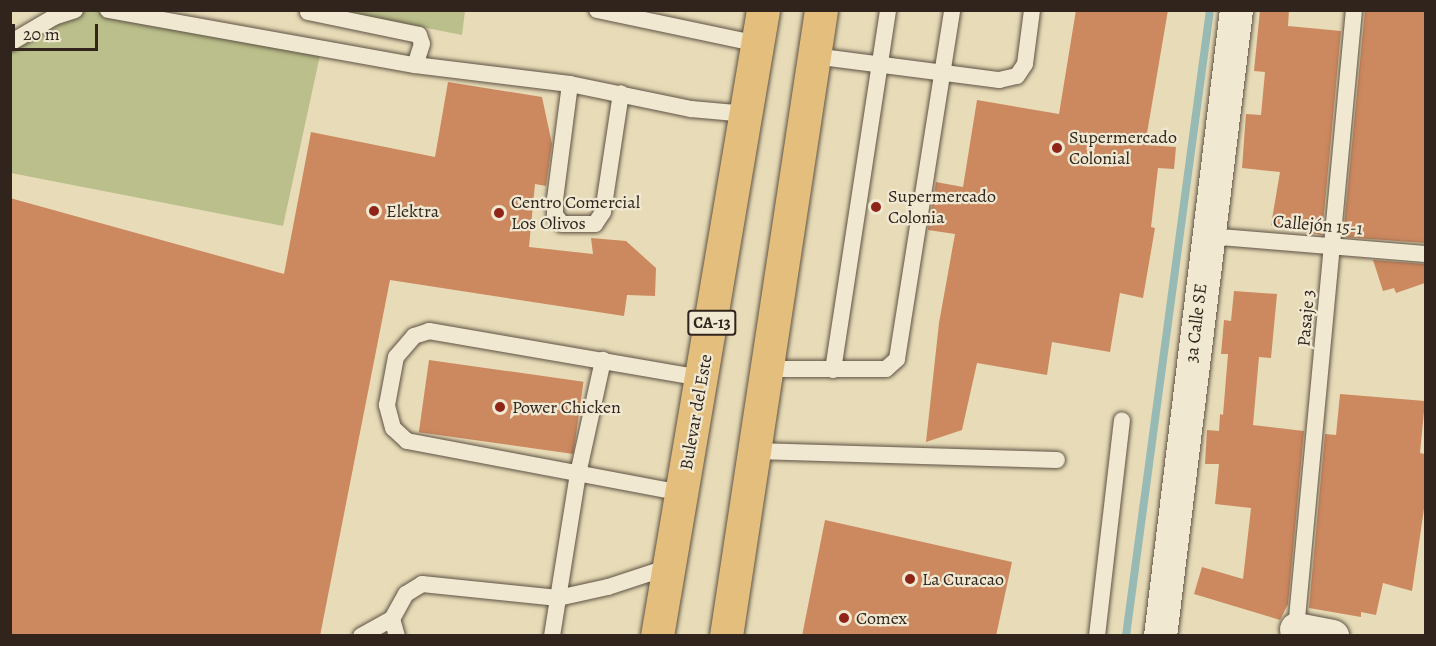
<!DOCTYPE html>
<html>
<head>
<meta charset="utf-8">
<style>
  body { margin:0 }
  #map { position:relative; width:1436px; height:646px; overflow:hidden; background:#e8dcb8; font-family:Alegreya,serif }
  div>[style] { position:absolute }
  .green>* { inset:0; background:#babf8b }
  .stream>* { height:8px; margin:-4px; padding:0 4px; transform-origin:4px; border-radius:4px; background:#98bab4 }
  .building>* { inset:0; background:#cc885f; transform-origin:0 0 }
  .roads { filter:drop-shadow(0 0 2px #5e5244) drop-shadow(0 0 2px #5e5244) }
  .lane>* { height:16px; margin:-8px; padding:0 8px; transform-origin:8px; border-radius:8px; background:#f0e8d1 }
  .street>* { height:33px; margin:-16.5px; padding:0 16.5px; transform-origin:16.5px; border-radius:16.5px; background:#f0e8d1 }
  .highway>* { height:33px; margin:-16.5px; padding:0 16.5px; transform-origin:16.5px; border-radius:16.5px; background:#e4be7c }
  .dots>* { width:16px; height:16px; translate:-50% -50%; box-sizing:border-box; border:3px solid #f0e8d1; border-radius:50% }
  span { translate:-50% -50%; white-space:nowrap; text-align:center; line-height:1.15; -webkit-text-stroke:4.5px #f0e8d1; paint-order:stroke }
  .shield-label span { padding:2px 4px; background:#f0e8d1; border:2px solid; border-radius:4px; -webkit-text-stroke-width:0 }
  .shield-label { font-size:16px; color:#30241d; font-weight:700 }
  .poi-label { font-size:18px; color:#30241d }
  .left { translate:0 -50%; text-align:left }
  .street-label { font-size:18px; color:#30241d }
  .frame { position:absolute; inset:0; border:12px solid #30241d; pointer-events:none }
  .scale { position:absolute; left:12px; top:24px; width:86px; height:27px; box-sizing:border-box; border:3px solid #30241d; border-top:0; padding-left:8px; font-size:18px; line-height:21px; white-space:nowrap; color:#30241d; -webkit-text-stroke:4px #f0e8d1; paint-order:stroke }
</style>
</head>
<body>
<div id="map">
  <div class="green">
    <i style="clip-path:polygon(76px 10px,107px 11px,322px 46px,283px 226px,11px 173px,10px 47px)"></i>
    <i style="clip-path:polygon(341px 11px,465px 11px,462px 35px)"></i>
  </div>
  <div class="stream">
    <i style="left:1126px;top:636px;width:632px;rotate:-82.36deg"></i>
  </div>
  <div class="building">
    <i style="clip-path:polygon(1076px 10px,1168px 10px,1145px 145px,1176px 147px,1174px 169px,1158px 168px,1151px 227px,1155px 228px,1143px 298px,1120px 293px,1110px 352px,1052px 342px,1047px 375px,977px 363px,962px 430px,926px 442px,939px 323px,955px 234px,928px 230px,936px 182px,963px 187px,977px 100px,1059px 114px)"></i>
    <i style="clip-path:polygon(1260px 10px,1289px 10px,1288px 26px,1341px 31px,1322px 235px,1271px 225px,1280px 172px,1242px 168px,1246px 114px,1261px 115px,1265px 72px,1254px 71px)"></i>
    <i style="clip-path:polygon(1365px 10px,1425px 10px,1425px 243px,1343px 237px)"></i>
    <i style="clip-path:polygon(448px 82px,542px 97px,552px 144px,546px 186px,535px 184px,529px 247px,593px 254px,591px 238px,626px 241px,656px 268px,655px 296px,627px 295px,624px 316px,390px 280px,320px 636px,10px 636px,10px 198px,284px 274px,311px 132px,435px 157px)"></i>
    <i style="clip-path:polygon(1373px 260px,1425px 264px,1425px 283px,1396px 293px,1394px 288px,1383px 291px)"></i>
    <i style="clip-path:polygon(1234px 291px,1277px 294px,1271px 358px,1259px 357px,1253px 425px,1304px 431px,1288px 604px,1280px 620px,1194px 594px,1202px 567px,1243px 579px,1251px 508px,1215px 504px,1219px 464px,1205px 464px,1207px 430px,1219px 431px,1220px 414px,1223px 415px,1228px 354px,1221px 354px,1224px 320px,1231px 321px)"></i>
    <i style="left:429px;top:360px;width:156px;height:73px;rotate:8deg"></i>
    <i style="clip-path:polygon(1340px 394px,1425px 401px,1420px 453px,1425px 454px,1425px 502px,1412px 591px,1383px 583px,1376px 615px,1361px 612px,1361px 617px,1309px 608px,1325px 434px,1336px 435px)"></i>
    <i style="clip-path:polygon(825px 520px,1012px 562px,996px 636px,802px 636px)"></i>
  </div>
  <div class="roads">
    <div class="lane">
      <i style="left:108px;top:10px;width:312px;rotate:10.2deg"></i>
      <i style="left:415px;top:65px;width:156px;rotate:7deg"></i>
      <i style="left:570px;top:84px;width:124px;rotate:11.7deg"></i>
      <i style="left:691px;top:109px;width:56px;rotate:5.1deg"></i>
      <i style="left:597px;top:10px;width:165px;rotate:11.9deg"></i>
      <i style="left:308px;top:12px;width:113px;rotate:11.7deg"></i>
      <i style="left:419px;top:35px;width:9px;rotate:72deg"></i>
      <i style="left:422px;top:44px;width:22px;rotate:108deg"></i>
      <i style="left:10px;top:43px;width:51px;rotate:-30.6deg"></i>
      <i style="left:54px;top:17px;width:22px;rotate:-18deg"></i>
      <i style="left:814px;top:56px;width:187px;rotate:7.4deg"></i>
      <i style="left:999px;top:80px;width:18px;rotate:-13deg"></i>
      <i style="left:1017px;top:76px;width:14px;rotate:-56deg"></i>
      <i style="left:1025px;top:64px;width:54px;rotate:-82.6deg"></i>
      <i style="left:570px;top:84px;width:116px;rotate:97.4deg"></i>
      <i style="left:555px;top:199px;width:16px;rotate:90deg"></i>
      <i style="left:555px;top:215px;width:11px;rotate:52deg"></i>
      <i style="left:562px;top:224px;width:33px"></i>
      <i style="left:595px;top:224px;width:14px;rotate:-56deg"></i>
      <i style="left:603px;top:212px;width:120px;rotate:-81.4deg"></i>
      <i style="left:1207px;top:236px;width:220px;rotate:4.7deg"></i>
      <i style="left:769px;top:369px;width:117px"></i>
      <i style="left:886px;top:369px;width:15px;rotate:-42deg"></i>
      <i style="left:897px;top:359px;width:353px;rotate:-81deg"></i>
      <i style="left:833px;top:370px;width:364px;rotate:-81.3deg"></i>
      <i style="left:755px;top:451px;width:302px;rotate:1.7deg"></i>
      <i style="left:682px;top:493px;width:280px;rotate:-169.3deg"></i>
      <i style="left:407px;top:441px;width:19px;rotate:-137deg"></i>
      <i style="left:393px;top:428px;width:24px;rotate:-105deg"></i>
      <i style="left:387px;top:405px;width:49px;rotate:-79.4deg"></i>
      <i style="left:396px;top:357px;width:28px;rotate:-49deg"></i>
      <i style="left:414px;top:336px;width:16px;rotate:-18deg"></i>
      <i style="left:429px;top:331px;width:277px;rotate:9.8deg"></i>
      <i style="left:392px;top:619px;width:18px;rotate:74deg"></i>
      <i style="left:1296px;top:629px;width:622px;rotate:-84.65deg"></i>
      <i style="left:361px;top:636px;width:35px;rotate:-29deg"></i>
      <i style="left:392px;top:619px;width:29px;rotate:-61deg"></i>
      <i style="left:406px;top:594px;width:19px;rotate:-32deg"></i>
      <i style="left:422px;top:584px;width:137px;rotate:5.9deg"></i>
      <i style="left:558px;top:598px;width:51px;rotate:-12.4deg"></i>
      <i style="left:608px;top:587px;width:64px;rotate:-18.2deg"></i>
      <i style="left:552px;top:636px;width:164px;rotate:-80.9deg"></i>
      <i style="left:578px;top:474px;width:117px;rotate:-77.6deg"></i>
      <i style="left:1097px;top:636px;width:217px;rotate:-83.4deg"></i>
    </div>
    <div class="street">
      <i style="left:1296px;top:629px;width:37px;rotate:11deg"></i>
      <i style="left:1160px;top:636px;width:631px;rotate:-83.08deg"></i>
    </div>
    <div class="highway">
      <i style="left:657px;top:636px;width:635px;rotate:-80.39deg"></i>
      <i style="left:726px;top:636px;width:633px;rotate:-81.37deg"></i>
    </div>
  </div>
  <div class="dots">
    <i style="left:1057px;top:148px;background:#8f2418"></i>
    <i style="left:876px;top:207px;background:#8f2418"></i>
    <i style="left:374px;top:211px;background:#8f2418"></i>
    <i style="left:499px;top:213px;background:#8f2418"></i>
    <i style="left:500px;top:407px;background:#8f2418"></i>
    <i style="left:910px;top:579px;background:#8f2418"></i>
    <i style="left:844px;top:618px;background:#8f2418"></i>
  </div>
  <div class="shield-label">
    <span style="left:712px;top:323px">CA-13</span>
  </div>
  <div class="poi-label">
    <span class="left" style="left:1069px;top:148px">Supermercado<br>Colonial</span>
    <span class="left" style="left:888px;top:207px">Supermercado<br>Colonia</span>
    <span class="left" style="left:511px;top:213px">Centro Comercial<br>Los Olivos</span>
    <span class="left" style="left:386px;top:211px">Elektra</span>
    <span class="left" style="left:512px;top:407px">Power Chicken</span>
    <span class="left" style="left:922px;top:579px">La Curacao</span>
    <span class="left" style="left:856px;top:618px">Comex</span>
  </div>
  <div class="street-label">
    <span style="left:1318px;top:225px;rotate:5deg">Callejón 15-1</span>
    <span style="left:1306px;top:318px;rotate:-85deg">Pasaje 3</span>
    <span style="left:1196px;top:323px;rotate:-83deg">3a Calle SE</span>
    <span style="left:696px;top:412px;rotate:-80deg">Bulevar del Este</span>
  </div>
  <div class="frame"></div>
  <div class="scale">20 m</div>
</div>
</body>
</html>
